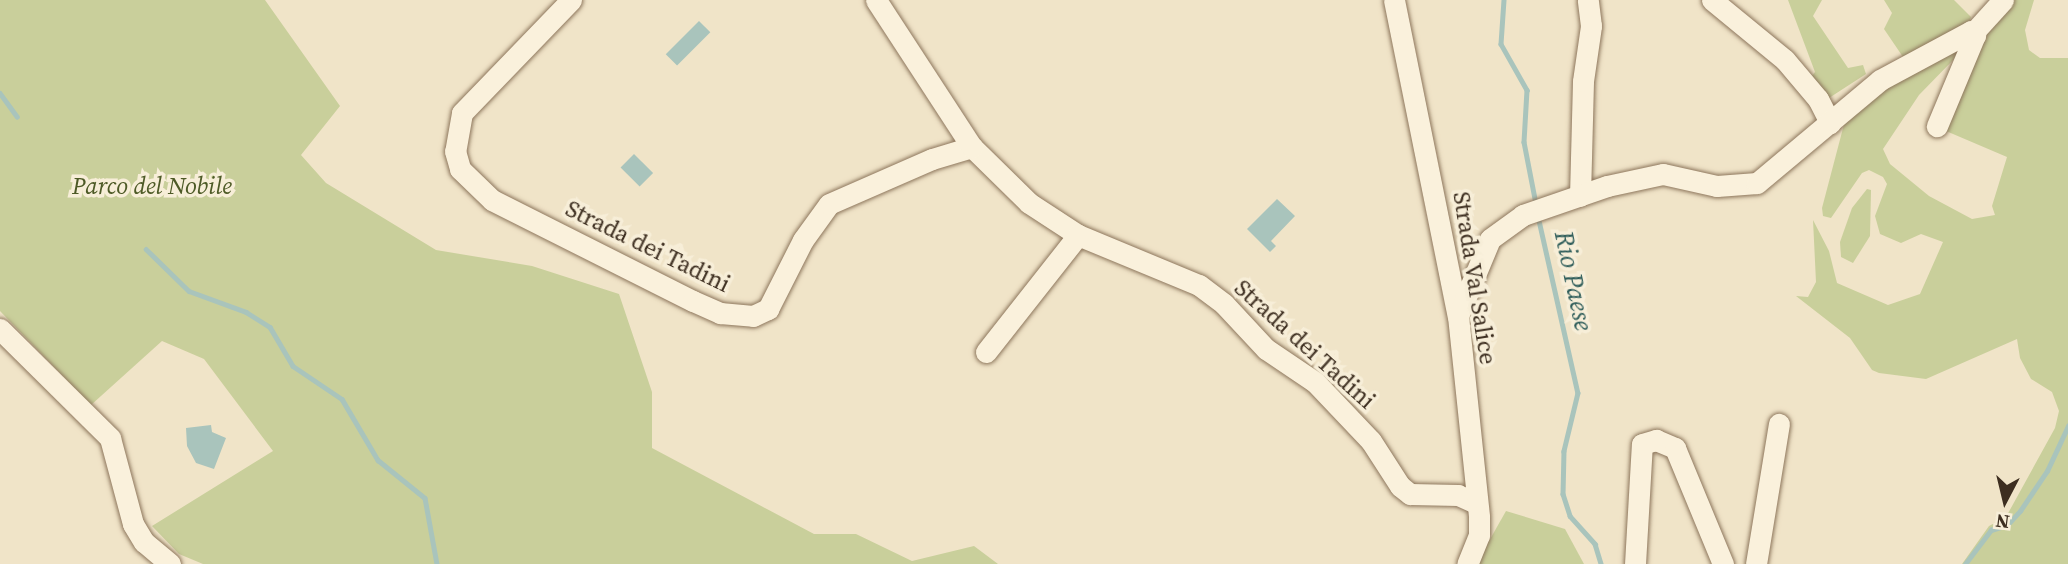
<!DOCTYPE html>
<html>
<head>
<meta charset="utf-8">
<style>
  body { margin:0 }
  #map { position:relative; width:2068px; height:564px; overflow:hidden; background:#f0e4c8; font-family:"Source Serif 4",serif }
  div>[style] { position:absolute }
  .green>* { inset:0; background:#c9cf9b }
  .water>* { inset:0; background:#a9c4bc; transform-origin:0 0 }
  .stream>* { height:4.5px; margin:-2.25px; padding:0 2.25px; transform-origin:2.25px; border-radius:2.25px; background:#a9c4bc }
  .roads { filter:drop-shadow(0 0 2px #8d765c) drop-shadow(0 0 2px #8d765c) }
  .minor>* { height:21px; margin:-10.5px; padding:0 10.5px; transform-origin:10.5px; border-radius:10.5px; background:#faf1dc }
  span { translate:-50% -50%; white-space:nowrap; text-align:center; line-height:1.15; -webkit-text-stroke:7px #f7eed8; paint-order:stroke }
  .park-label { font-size:24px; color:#4d5a26; font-style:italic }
  .street-label { font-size:24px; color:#3d2e20 }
  .water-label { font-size:26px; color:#2f5d5a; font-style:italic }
  .north { position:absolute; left:1970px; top:466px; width:70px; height:70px; -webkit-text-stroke:5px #f7eed8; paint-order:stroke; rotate:187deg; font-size:19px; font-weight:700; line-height:28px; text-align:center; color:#3d2e20 }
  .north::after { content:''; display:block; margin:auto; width:24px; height:32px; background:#3d2e20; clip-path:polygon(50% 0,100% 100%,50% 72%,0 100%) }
</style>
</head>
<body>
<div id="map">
  <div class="green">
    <i style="clip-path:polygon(0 0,265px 0,340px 106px,301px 155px,326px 183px,436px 250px,532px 266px,619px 294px,652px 392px,652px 448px,814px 534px,856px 534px,912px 561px,974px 546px,998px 564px,203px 564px,179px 554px,152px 526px,273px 451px,204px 359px,162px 341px,91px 405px,0 311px)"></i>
    <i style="clip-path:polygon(1788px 0,1822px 0,1813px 16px,1848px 68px,1863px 65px,1866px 74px,1829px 98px,1812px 76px,1815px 72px)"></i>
    <i style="clip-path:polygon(1884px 0,1954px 0,1971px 17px,1969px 22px,1903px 57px,1884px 29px,1892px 13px)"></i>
    <i style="clip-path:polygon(2008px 0,2034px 0,2025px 30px,2029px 50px,2040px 58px,2068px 58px,2068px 564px,1962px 564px,1989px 526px,2006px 517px,2055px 428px,2059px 411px,2052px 392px,2031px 379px,2020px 358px,2017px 339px,1926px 379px,1879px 373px,1872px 370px,1850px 338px,1796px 296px,1808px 297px,1816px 282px,1813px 220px,1829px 251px,1837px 283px,1888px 305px,1920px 294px,1943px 242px,1921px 234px,1901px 243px,1880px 234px,1875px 216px,1887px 184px,1883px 177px,1869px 170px,1862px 173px,1831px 218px,1823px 216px,1822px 208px,1847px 113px,1963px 39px,1956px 57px,1919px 95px,1883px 149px,1890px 164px,1929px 196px,1972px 219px,1995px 215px,1992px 206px,2007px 157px,1946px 131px,1969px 52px)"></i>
    <i style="clip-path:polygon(1867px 189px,1871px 190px,1870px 236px,1853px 263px,1841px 257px,1840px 242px,1852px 208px)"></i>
    <i style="clip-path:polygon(1506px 511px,1565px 529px,1584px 564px,1476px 564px)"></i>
  </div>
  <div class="water">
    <i style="left:699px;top:21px;width:16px;height:47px;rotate:45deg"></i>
    <i style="left:634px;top:154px;width:27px;height:19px;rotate:45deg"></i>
    <i style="clip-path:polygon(1277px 199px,1295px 216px,1271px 241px,1276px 246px,1270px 252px,1247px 229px)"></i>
    <i style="clip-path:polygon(211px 425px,212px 432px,226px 438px,214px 469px,196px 463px,187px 446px,186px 428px)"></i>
  </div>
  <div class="stream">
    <i style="left:1504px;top:0;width:44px;rotate:93.9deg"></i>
    <i style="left:1501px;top:44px;width:53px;rotate:60.5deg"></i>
    <i style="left:1527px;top:90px;width:52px;rotate:93.3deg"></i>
    <i style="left:1524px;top:142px;width:63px;rotate:79deg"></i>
    <i style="left:0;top:93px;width:29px;rotate:54deg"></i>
    <i style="left:1538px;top:216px;width:181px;rotate:77.3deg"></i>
    <i style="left:1578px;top:393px;width:60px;rotate:103.6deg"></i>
    <i style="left:1564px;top:451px;width:43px;rotate:91.3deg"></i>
    <i style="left:1563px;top:494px;width:23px;rotate:72deg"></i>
    <i style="left:1570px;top:516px;width:38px;rotate:48deg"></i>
    <i style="left:1595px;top:544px;width:21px;rotate:73deg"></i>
    <i style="left:146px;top:249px;width:60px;rotate:44.3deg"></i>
    <i style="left:189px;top:291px;width:61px;rotate:20.2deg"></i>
    <i style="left:246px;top:312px;width:28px;rotate:32deg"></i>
    <i style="left:270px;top:327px;width:45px;rotate:59.5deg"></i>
    <i style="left:293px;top:366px;width:59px;rotate:34deg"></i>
    <i style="left:342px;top:399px;width:71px;rotate:59.5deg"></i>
    <i style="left:378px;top:460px;width:60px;rotate:39deg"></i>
    <i style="left:425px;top:498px;width:67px;rotate:79.7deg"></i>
    <i style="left:1965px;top:564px;width:43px;rotate:-52.6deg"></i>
    <i style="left:1991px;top:530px;width:17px;rotate:-17deg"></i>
    <i style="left:2007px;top:525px;width:19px;rotate:-47deg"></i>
    <i style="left:2020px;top:511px;width:48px;rotate:-56deg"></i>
    <i style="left:2047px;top:471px;width:50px;rotate:-65deg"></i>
  </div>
  <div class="roads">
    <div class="minor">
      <i style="left:571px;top:0;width:157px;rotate:134deg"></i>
      <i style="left:462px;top:113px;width:39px;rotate:100deg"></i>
      <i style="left:455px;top:151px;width:19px;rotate:74deg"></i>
      <i style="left:460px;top:169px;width:45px;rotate:44.1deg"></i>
      <i style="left:492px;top:200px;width:225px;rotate:26.7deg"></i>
      <i style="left:693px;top:301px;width:30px;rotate:24deg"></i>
      <i style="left:720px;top:313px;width:33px;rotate:5deg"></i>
      <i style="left:753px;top:316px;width:17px;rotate:-25deg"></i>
      <i style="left:768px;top:309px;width:77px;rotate:-63.1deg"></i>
      <i style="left:803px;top:240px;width:44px;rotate:-54.2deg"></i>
      <i style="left:829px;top:204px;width:112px;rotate:-23.6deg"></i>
      <i style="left:932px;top:159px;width:42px;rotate:-16.7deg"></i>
      <i style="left:972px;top:147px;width:80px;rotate:44.5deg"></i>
      <i style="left:1029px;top:203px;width:59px;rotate:33.1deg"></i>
      <i style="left:1078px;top:235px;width:131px;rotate:22.5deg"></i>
      <i style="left:1199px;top:285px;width:31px;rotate:37deg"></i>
      <i style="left:1224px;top:304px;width:62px;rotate:47deg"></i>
      <i style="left:1266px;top:349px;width:59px;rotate:34deg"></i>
      <i style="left:1315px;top:382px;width:81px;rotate:46.5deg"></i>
      <i style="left:1371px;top:441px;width:54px;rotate:57.2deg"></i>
      <i style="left:1400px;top:486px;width:13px;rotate:39deg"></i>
      <i style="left:1410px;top:494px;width:48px;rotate:1.2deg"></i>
      <i style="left:1458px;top:495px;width:20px;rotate:24deg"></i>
      <i style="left:876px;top:0;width:176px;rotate:56.9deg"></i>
      <i style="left:1394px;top:0;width:322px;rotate:78.6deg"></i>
      <i style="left:1458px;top:316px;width:202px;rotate:84deg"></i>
      <i style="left:1479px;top:517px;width:18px;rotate:90deg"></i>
      <i style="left:1479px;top:535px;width:31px;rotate:112deg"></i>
      <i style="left:1712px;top:0;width:94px;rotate:39.4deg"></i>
      <i style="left:1785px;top:60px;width:51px;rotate:49.8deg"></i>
      <i style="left:1818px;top:99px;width:27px;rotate:63deg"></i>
      <i style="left:1974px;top:32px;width:43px;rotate:-47.8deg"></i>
      <i style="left:1580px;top:196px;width:115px;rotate:-88.5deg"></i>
      <i style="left:1583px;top:81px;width:56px;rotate:-81.7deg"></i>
      <i style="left:1591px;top:26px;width:26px;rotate:-97deg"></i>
      <i style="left:1458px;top:316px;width:83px;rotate:-67.4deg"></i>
      <i style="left:1490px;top:239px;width:41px;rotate:-36deg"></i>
      <i style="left:1523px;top:215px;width:89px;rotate:-19deg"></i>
      <i style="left:1607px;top:186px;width:57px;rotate:-12.1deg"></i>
      <i style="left:1663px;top:174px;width:55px;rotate:12.5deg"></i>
      <i style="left:1717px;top:186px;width:40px;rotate:-4.3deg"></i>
      <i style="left:1757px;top:183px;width:160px;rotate:-39.9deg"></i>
      <i style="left:1880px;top:80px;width:103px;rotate:-28.3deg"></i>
      <i style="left:1971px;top:31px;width:6px;rotate:45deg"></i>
      <i style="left:1975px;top:35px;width:99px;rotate:112.7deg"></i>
      <i style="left:0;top:329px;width:155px;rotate:44.7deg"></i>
      <i style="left:110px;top:438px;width:89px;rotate:75deg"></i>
      <i style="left:133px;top:524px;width:21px;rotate:59deg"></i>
      <i style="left:144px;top:542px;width:34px;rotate:40deg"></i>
      <i style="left:986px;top:352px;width:149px;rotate:-51.8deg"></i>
      <i style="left:1635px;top:564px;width:120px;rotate:-86.7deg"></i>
      <i style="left:1642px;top:444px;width:15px;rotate:-16deg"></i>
      <i style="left:1656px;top:440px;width:21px;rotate:23deg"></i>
      <i style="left:1675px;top:448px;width:126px;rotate:67.5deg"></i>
      <i style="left:1756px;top:564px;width:142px;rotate:-80.7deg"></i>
    </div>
  </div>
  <div class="park-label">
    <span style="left:152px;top:186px">Parco del Nobile</span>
  </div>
  <div class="street-label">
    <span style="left:648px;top:246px;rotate:26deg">Strada dei Tadini</span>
    <span style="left:1475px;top:278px;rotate:81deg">Strada Val Salice</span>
    <span style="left:1305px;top:344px;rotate:42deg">Strada dei Tadini</span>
  </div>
  <div class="water-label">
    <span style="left:1573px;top:281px;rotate:78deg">Rio Paese</span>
  </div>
  <div class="north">N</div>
</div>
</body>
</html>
